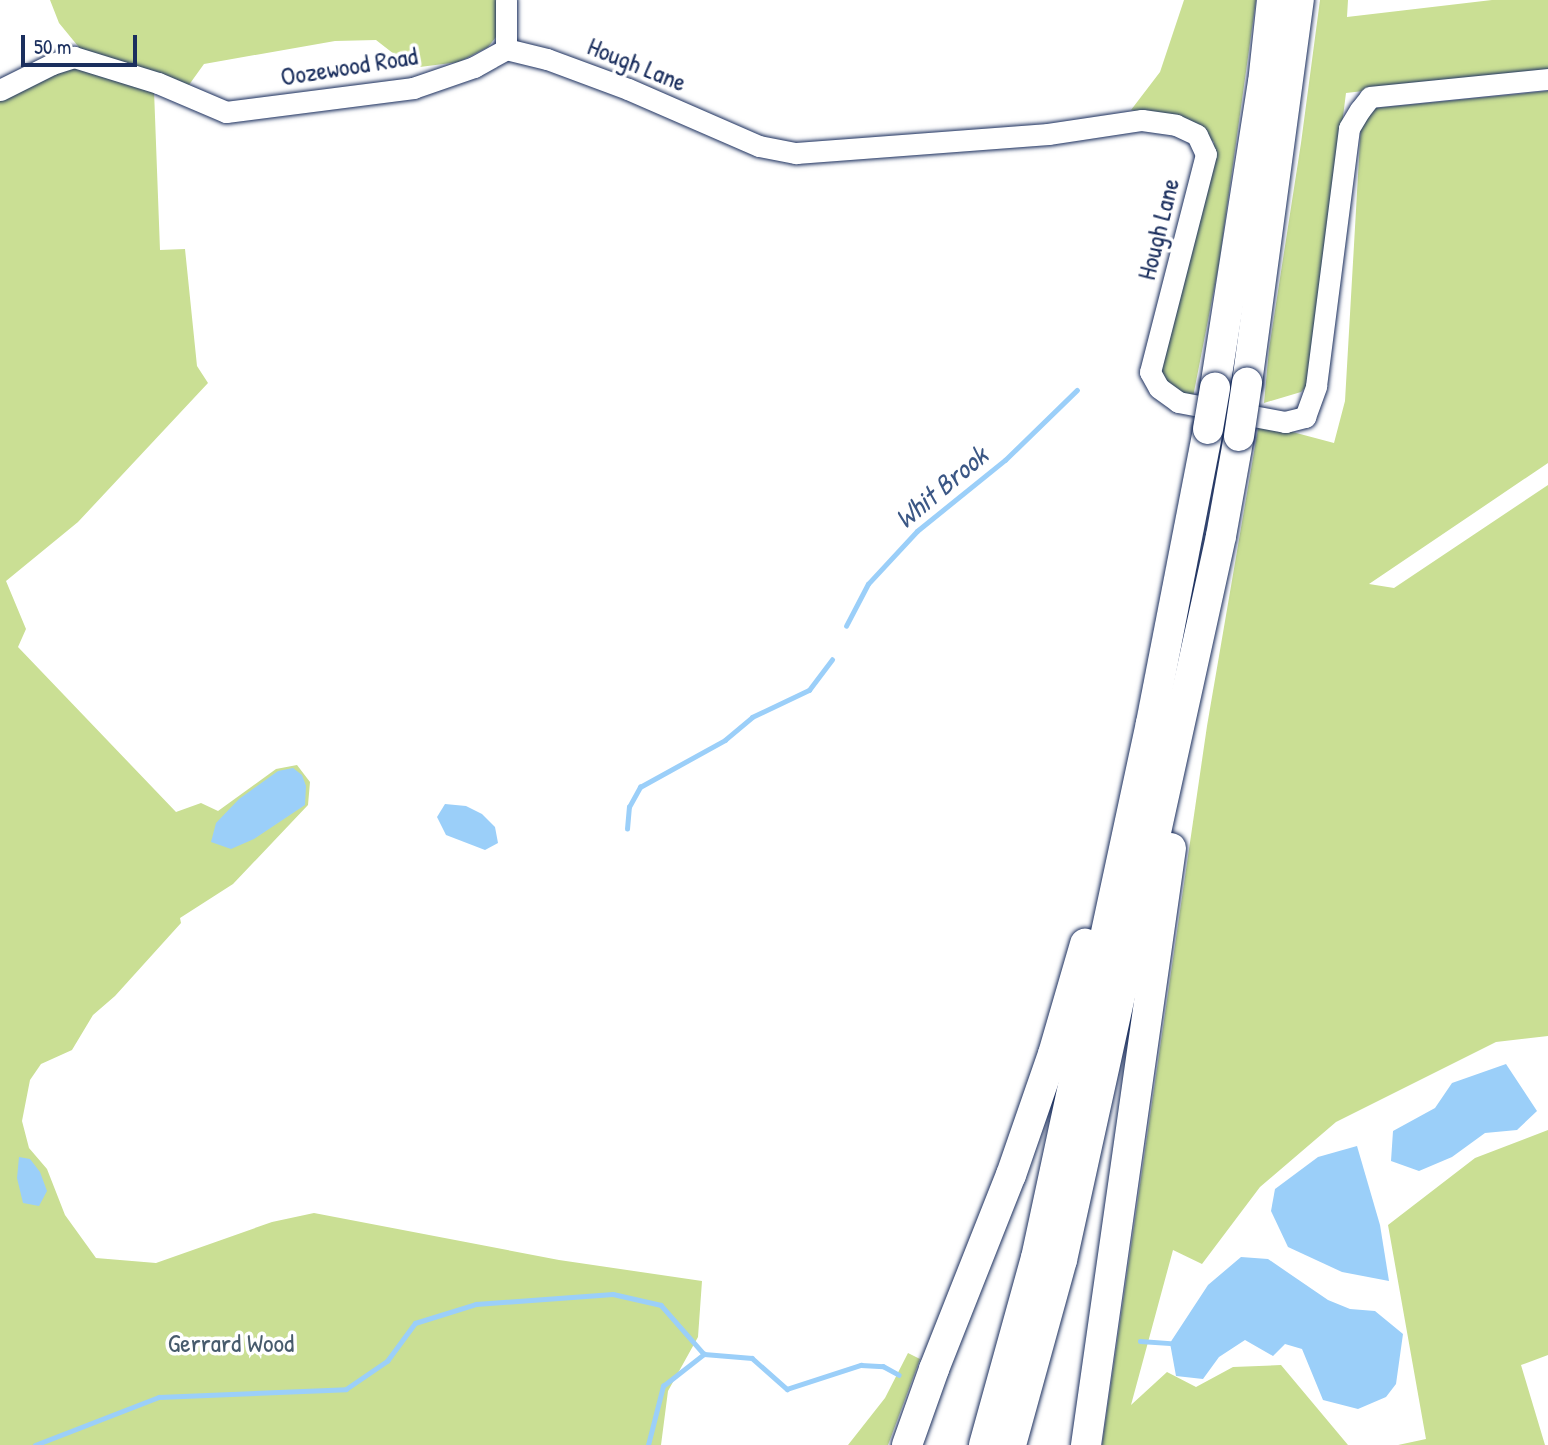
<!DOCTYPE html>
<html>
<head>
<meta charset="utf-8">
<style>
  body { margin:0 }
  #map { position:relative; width:1548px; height:1445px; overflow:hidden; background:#fff; font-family:"Patrick Hand",sans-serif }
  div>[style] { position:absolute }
  .green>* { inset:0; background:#cadf94 }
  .water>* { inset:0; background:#9bcff9 }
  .stream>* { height:4.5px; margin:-2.25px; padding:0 2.25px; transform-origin:2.25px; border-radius:2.25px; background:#9bcff9 }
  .roads { filter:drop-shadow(0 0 2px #1b2f5e) drop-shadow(0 0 2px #1b2f5e) }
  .minor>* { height:21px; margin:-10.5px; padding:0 10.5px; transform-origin:10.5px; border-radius:10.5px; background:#fff }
  .highway>* { height:30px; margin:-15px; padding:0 15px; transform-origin:15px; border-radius:15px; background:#fff }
  .bridges { filter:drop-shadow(0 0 2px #1b2f5e) drop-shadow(0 0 2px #1b2f5e) }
  .highway-bridge>* { height:30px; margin:-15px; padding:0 15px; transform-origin:15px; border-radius:15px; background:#fff }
  span { translate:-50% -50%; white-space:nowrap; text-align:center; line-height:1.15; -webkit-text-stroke:7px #fff; paint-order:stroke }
  .street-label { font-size:26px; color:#1b2f5e }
  .park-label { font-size:26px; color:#475b6c }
  .water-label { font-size:28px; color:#3b5785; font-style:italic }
  .scale { position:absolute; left:21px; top:35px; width:116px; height:32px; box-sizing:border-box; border:4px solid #1b2f5e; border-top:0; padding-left:9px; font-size:21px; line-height:24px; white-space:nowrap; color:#1b2f5e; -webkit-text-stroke:5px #fff; paint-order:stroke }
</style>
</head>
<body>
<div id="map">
  <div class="green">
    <i style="clip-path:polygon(50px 0,496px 0,496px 37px,488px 47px,459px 62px,412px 68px,376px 40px,335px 41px,204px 64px,186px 89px,82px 51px,59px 23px)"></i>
    <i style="clip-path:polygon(1184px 0,1256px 0,1219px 264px,1193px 397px,1167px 387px,1158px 366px,1206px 186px,1214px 142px,1178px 119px,1131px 110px,1160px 72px)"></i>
    <i style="clip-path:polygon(1320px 0,1348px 0,1347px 17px,1492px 0,1548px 0,1548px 70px,1346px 93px,1309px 384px,1301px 392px,1264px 403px,1269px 349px,1301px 143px)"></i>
    <i style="clip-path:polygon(64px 68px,91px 68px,154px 90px,160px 250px,185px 249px,197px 366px,208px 383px,78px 522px,6px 581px,26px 629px,18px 647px,176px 812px,201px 803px,218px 811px,276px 769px,297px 765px,310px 782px,308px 805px,233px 884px,180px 918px,181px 923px,115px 996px,93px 1015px,72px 1050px,41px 1064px,30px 1080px,22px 1121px,29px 1148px,47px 1169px,65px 1215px,96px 1258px,156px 1263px,272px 1222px,314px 1213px,559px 1260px,702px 1281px,698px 1337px,668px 1391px,661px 1445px,0 1445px,0 97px)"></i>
    <i style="clip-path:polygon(1548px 91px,1548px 463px,1369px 584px,1394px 588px,1548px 485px,1548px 1036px,1496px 1042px,1336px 1122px,1260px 1187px,1202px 1264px,1173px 1250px,1131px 1405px,1167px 1372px,1196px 1387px,1233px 1367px,1281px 1365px,1348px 1445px,1102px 1445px,1207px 726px,1259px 423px,1334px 443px,1345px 401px,1361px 123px,1376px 108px)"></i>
    <i style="clip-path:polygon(1548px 1130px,1548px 1355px,1521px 1365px,1545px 1445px,1398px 1445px,1426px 1439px,1388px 1225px,1475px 1158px)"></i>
    <i style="clip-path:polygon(908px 1353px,920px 1359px,888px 1445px,848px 1445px,885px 1398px)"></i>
  </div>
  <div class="water">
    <i style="clip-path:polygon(293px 768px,302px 775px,306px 786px,305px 805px,254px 839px,231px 849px,211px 842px,216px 823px,239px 799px,278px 771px)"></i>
    <i style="clip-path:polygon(445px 804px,466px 806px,482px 814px,495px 827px,498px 843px,485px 850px,446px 835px,437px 817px)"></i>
    <i style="clip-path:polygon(1506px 1064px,1537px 1111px,1517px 1130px,1485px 1133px,1452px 1157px,1419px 1171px,1391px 1161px,1393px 1131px,1435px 1108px,1452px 1083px)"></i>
    <i style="clip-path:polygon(1357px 1146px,1380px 1225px,1389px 1281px,1342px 1272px,1288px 1247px,1271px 1211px,1275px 1189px,1318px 1157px)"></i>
    <i style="clip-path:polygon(19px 1157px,30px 1159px,40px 1172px,47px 1191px,39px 1206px,23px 1203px,17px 1178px)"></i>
    <i style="clip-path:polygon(1241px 1257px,1268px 1259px,1328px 1300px,1350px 1309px,1375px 1311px,1403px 1334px,1396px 1384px,1386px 1397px,1358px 1409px,1323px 1400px,1302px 1349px,1285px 1344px,1273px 1356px,1245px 1340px,1219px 1357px,1203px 1379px,1176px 1376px,1170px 1343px,1208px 1285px)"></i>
  </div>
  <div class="stream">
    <i style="left:846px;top:626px;width:47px;rotate:-62.4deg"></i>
    <i style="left:868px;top:584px;width:72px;rotate:-47.2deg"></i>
    <i style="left:917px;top:531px;width:113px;rotate:-38.9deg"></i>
    <i style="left:1005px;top:460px;width:100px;rotate:-44.2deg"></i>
    <i style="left:627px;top:829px;width:22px;rotate:-85deg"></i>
    <i style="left:629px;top:807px;width:23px;rotate:-61deg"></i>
    <i style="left:640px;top:787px;width:97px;rotate:-28.9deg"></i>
    <i style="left:725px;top:740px;width:35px;rotate:-40deg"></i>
    <i style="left:752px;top:717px;width:63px;rotate:-25.3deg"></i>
    <i style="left:809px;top:690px;width:38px;rotate:-53deg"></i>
    <i style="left:1140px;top:1341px;width:30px;rotate:4deg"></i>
    <i style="left:35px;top:1445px;width:133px;rotate:-21.2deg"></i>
    <i style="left:159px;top:1397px;width:187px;rotate:-2.4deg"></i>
    <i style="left:346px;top:1389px;width:50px;rotate:-34.3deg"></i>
    <i style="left:387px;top:1361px;width:47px;rotate:-53.6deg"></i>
    <i style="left:415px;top:1323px;width:64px;rotate:-17.3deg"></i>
    <i style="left:476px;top:1304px;width:137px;rotate:-4.2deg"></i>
    <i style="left:613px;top:1294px;width:49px;rotate:12.9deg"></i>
    <i style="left:661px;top:1305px;width:65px;rotate:48.7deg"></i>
    <i style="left:704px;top:1354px;width:48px;rotate:4.8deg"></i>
    <i style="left:752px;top:1358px;width:47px;rotate:41.5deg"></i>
    <i style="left:787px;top:1389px;width:78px;rotate:-18deg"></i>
    <i style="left:861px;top:1365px;width:22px;rotate:3deg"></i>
    <i style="left:883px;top:1366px;width:18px;rotate:29deg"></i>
    <i style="left:648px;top:1445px;width:61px;rotate:-75.7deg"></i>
    <i style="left:663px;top:1386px;width:52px;rotate:-38deg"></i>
  </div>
  <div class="roads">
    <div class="minor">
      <i style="left:506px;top:49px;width:42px;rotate:13.7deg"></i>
      <i style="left:547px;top:59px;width:86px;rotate:20.3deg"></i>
      <i style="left:628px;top:89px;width:143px;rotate:23.5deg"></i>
      <i style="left:759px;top:146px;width:38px;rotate:11deg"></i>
      <i style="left:796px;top:153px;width:253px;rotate:-4.3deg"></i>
      <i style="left:1048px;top:134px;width:95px;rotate:-8.5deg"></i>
      <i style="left:1142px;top:120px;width:34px;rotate:8deg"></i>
      <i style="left:1176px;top:125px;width:23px;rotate:25deg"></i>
      <i style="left:1197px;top:135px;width:21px;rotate:65deg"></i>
      <i style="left:1206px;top:154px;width:225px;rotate:104.4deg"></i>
      <i style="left:1150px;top:372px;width:18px;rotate:61deg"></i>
      <i style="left:1159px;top:388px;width:24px;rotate:36deg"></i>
      <i style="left:1178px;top:402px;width:109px;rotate:10.6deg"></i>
      <i style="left:1285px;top:422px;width:21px;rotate:-14deg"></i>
      <i style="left:1305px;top:417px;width:33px;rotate:-70deg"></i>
      <i style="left:1316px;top:386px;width:260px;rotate:-82.7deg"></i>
      <i style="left:1349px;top:128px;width:21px;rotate:-59deg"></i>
      <i style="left:1360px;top:110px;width:16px;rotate:-52deg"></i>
      <i style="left:1370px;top:97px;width:179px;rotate:-5.8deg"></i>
      <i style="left:506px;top:49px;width:49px;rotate:-90deg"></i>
      <i style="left:0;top:90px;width:58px;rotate:-26.6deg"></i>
      <i style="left:52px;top:64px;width:23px;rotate:-18deg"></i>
      <i style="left:74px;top:57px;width:88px;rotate:17.2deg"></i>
      <i style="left:158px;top:83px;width:74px;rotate:23.1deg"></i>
      <i style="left:226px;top:112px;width:189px;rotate:-7.3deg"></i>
      <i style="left:413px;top:88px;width:65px;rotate:-19deg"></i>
      <i style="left:474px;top:67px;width:37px;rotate:-29deg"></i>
    </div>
    <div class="highway">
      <i style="left:1247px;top:383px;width:387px;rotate:-82.3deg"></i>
      <i style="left:1215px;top:388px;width:309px;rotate:-81.1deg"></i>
      <i style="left:1263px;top:83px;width:83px;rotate:-83.8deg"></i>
      <i style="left:907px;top:1445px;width:81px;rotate:-70.4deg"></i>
      <i style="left:934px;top:1369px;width:209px;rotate:-68.4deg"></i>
      <i style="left:1011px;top:1175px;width:128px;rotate:-70.9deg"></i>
      <i style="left:1053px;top:1054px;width:115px;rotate:-73.8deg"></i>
      <i style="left:984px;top:1445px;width:194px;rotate:-74.5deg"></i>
      <i style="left:1036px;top:1258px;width:547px;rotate:-77.87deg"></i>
      <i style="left:1151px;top:723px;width:299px;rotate:-79deg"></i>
      <i style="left:1011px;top:1445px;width:192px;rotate:-74.6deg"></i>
      <i style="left:1062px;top:1260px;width:741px;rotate:-77.61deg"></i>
      <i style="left:1221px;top:536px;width:102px;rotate:-79.8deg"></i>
      <i style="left:1086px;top:1445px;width:603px;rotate:-81.9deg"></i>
    </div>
  </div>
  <div class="bridges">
    <div class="highway-bridge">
      <i style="left:1208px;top:429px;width:42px;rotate:-80.3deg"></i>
      <i style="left:1239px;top:436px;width:54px;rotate:-81.4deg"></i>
    </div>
  </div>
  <div class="street-label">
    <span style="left:637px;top:64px;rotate:22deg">Hough Lane</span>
    <span style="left:349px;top:66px;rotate:-9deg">Oozewood Road</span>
    <span style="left:1158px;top:229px;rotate:-76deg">Hough Lane</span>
  </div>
  <div class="park-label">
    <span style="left:231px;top:1343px">Gerrard Wood</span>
  </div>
  <div class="water-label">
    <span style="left:941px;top:487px;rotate:-40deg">Whit Brook</span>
  </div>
  <div class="scale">50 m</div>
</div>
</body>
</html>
